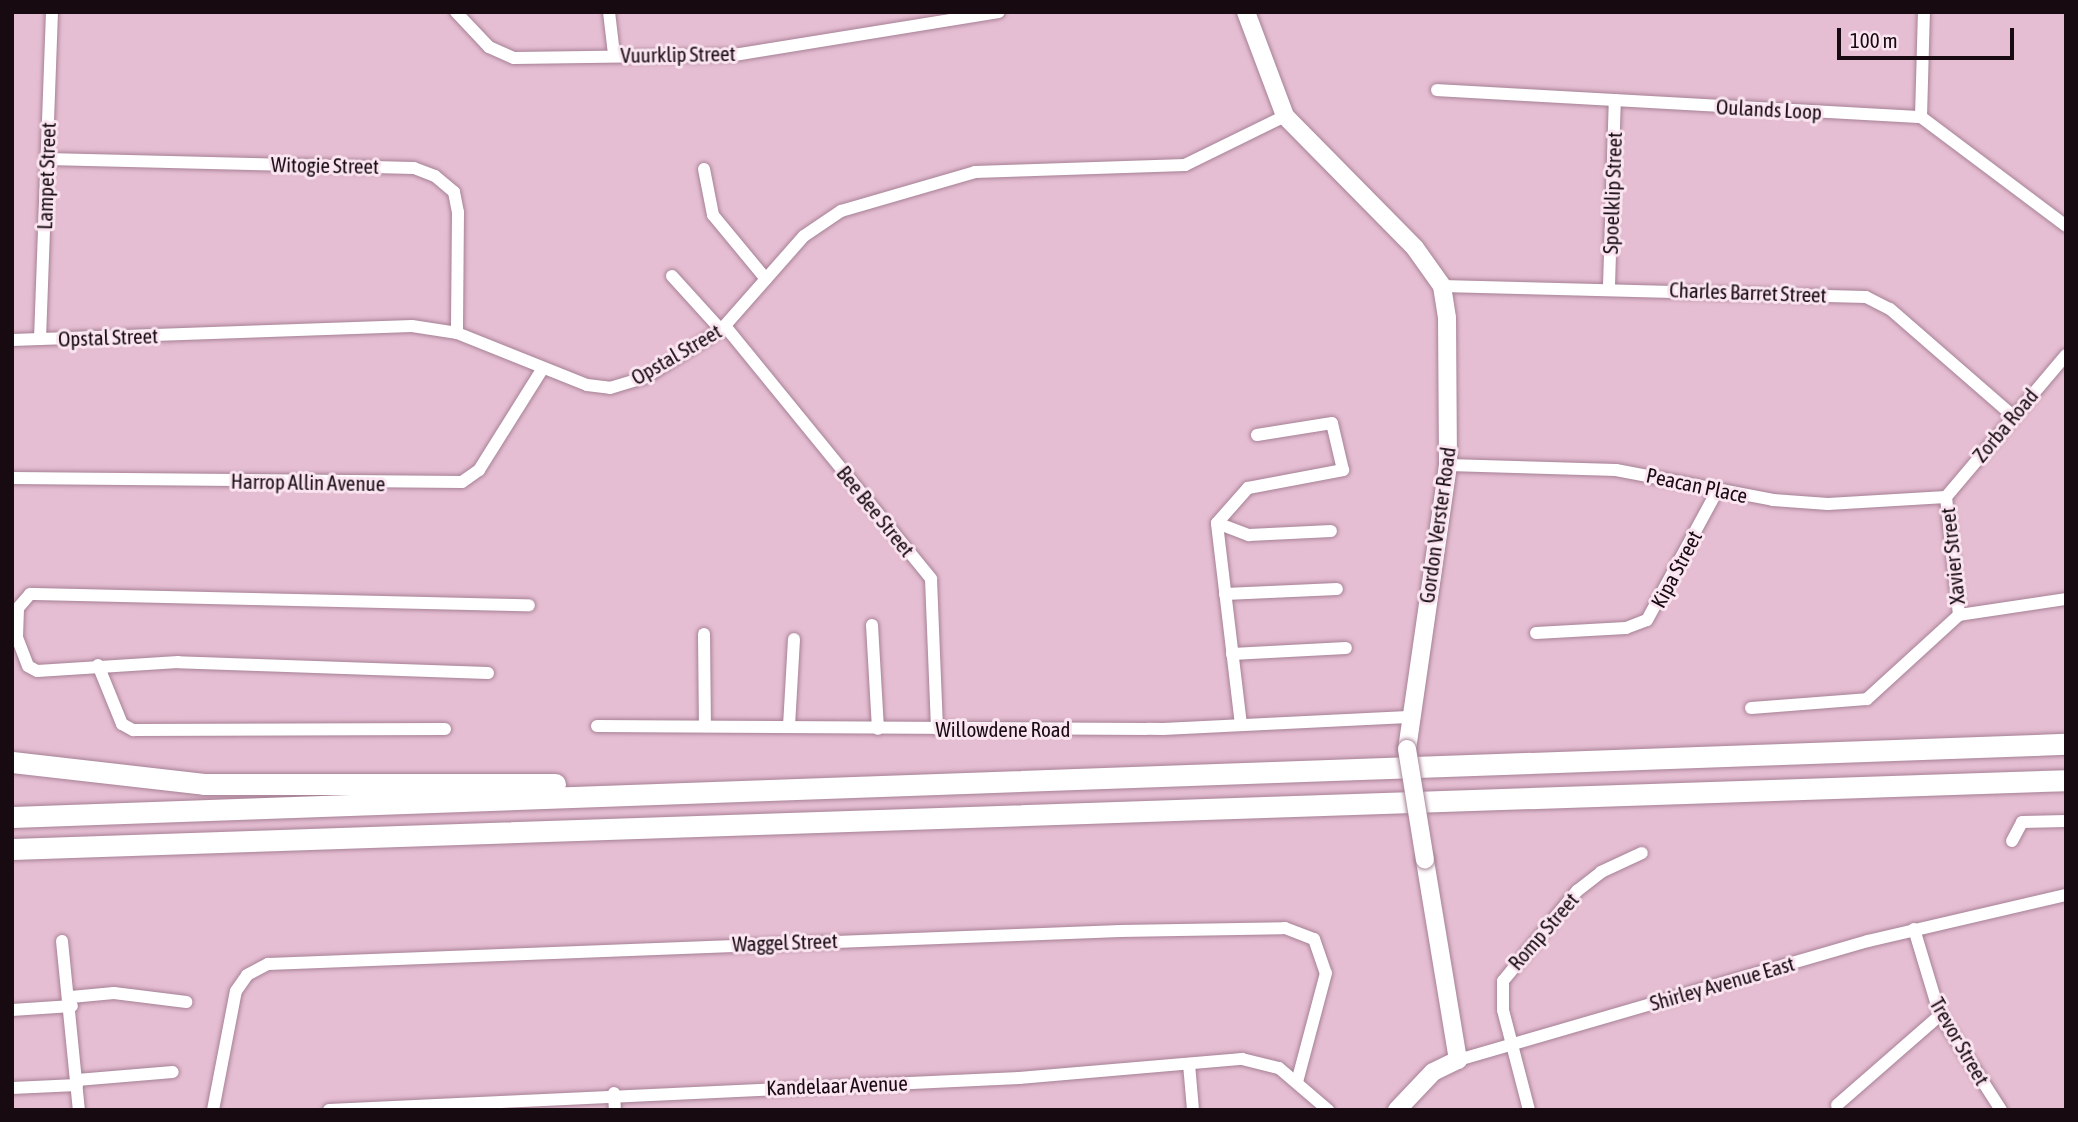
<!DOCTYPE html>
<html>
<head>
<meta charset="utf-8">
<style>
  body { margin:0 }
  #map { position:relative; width:2078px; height:1122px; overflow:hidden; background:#e6bed3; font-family:"Asap Condensed",sans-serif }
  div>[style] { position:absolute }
  .roads { filter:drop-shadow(0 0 2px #a68195) drop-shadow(0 0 2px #a68195) }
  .street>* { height:12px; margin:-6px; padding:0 6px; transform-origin:6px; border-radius:6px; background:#fff }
  .secondary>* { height:18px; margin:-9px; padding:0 9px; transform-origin:9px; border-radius:9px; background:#fff }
  .highway>* { height:21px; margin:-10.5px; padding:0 10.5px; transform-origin:10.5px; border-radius:10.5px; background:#fff }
  .bridges { filter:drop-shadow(0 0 2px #a68195) drop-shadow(0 0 2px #a68195) }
  .secondary-bridge>* { height:18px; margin:-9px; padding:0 9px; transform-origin:9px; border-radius:9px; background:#fff }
  span { translate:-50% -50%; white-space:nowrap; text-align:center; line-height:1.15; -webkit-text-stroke:6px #fae5f0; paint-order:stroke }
  .street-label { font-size:21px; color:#170a11 }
  .frame { position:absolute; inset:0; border:14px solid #170a11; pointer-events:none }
  .scale { position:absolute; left:1837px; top:28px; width:177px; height:32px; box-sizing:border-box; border:4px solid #170a11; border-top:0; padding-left:9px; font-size:21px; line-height:24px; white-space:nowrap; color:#170a11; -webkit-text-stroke:5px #fae5f0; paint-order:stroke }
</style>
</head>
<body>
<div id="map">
  <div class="roads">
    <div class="street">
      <i style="left:456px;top:12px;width:48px;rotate:46.7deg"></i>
      <i style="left:489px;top:47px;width:27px;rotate:24deg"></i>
      <i style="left:514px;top:58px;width:220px;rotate:-0.8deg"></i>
      <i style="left:734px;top:55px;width:268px;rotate:-9.2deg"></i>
      <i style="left:609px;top:12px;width:42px;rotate:83.2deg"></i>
      <i style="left:1437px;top:90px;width:485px;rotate:3.2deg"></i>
      <i style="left:1921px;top:117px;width:181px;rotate:36.9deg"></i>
      <i style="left:1921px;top:117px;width:105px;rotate:-88.4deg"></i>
      <i style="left:47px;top:159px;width:367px;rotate:1.4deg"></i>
      <i style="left:414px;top:168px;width:22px;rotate:21deg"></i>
      <i style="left:435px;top:176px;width:25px;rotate:40deg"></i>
      <i style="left:454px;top:192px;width:20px;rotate:79deg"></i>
      <i style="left:458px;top:212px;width:121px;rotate:90.5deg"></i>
      <i style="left:704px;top:169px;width:47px;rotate:78.9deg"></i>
      <i style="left:713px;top:215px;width:83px;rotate:50.4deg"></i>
      <i style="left:672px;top:276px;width:73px;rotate:47.8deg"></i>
      <i style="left:1442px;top:286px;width:424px;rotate:1.5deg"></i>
      <i style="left:1866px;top:297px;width:27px;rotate:27deg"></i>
      <i style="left:1890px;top:309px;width:162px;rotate:41deg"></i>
      <i style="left:1609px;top:286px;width:186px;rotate:-88.2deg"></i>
      <i style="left:725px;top:326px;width:326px;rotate:50.8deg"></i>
      <i style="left:931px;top:579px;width:150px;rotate:87.7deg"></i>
      <i style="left:40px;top:339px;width:327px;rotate:-87.9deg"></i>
      <i style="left:12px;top:340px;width:400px;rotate:-2deg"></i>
      <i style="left:412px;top:326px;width:46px;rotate:8.8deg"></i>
      <i style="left:457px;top:333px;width:140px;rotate:21.8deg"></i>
      <i style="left:587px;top:385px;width:23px;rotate:7deg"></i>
      <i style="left:610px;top:388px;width:38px;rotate:-17deg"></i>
      <i style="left:646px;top:377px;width:89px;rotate:-32.1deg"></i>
      <i style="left:721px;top:330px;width:125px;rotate:-48.6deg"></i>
      <i style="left:804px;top:236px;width:45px;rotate:-34deg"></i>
      <i style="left:841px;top:211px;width:140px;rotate:-16.2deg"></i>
      <i style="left:975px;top:172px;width:210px;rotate:-1.9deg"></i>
      <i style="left:1185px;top:165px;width:111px;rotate:-26.1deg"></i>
      <i style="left:1448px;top:465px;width:168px;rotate:1.7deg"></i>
      <i style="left:1616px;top:470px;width:160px;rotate:10.8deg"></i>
      <i style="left:1773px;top:500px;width:55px;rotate:4.2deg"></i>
      <i style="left:1828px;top:504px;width:118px;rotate:-3.4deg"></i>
      <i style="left:12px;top:478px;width:450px;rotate:0.5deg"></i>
      <i style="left:462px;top:482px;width:21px;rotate:-35deg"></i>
      <i style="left:479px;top:470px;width:120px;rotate:-57.9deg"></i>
      <i style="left:1946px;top:497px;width:186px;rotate:-49.8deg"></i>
      <i style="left:1946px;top:497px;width:119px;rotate:83.7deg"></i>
      <i style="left:1217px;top:523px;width:34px;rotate:21deg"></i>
      <i style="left:1249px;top:535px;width:82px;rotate:-2.8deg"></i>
      <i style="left:1225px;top:594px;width:112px;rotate:-2.6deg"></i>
      <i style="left:872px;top:625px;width:104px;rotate:86.7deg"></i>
      <i style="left:1536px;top:633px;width:90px;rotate:-3.2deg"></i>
      <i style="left:1626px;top:628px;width:22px;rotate:-21deg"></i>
      <i style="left:1647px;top:620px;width:147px;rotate:-61.5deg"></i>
      <i style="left:704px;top:634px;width:92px;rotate:89.4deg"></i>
      <i style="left:1232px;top:654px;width:114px;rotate:-3deg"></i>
      <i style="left:98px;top:665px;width:64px;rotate:67.9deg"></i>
      <i style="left:122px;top:724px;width:13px;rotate:29deg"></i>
      <i style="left:133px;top:730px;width:312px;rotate:-0.2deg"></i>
      <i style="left:488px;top:673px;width:310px;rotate:-178deg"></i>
      <i style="left:178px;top:662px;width:141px;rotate:176.3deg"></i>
      <i style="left:37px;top:671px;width:10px;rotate:-151deg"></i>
      <i style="left:28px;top:666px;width:31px;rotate:-111deg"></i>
      <i style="left:17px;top:637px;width:29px;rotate:-88deg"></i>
      <i style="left:18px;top:608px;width:18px;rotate:-49deg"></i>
      <i style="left:30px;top:594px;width:499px;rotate:1.3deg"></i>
      <i style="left:1751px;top:708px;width:116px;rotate:-4.4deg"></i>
      <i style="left:1867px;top:699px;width:125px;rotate:-42.4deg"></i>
      <i style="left:1959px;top:615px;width:108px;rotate:-8.5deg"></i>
      <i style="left:1241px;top:725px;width:203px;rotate:-96.8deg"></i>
      <i style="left:1217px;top:523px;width:47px;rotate:-48.5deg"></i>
      <i style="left:1248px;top:488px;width:97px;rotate:-10.7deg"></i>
      <i style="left:1343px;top:470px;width:48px;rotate:-103.2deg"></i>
      <i style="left:1332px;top:423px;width:76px;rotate:170.9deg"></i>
      <i style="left:597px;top:726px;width:566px;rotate:0.3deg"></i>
      <i style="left:1163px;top:729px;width:245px;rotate:-2.8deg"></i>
      <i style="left:789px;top:726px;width:87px;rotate:-86.7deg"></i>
      <i style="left:2012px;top:841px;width:21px;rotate:-62deg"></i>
      <i style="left:2022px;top:822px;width:44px;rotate:-1.3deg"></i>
      <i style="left:1914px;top:929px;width:90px;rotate:73.2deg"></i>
      <i style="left:1940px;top:1015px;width:113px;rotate:57.3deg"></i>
      <i style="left:62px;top:941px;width:170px;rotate:84.3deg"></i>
      <i style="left:71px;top:997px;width:43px;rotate:-5.3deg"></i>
      <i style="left:114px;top:993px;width:73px;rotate:7.1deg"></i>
      <i style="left:12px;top:1010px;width:60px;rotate:-3.8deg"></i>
      <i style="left:1458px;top:1060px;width:427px;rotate:-16.2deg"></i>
      <i style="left:1868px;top:941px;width:203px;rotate:-13.1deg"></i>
      <i style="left:1189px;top:1064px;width:46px;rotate:85deg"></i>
      <i style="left:77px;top:1080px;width:96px;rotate:-4.8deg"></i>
      <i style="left:12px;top:1088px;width:65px;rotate:-2.6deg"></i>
      <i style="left:614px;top:1093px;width:17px;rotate:87deg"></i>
      <i style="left:1837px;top:1105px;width:137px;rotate:-41.1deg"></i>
      <i style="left:213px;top:1110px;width:121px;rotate:-79.1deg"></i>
      <i style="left:236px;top:991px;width:19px;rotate:-55deg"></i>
      <i style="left:247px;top:975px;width:24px;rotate:-28deg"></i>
      <i style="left:268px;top:964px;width:853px;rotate:-2.22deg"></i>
      <i style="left:1120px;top:931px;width:165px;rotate:-1deg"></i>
      <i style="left:1285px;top:928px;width:31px;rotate:21deg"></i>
      <i style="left:1314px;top:939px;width:36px;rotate:71deg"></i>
      <i style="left:1326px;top:973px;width:113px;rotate:104.9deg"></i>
      <i style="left:329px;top:1110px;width:691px;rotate:-2.66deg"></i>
      <i style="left:1019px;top:1078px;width:224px;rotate:-4.9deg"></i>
      <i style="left:1242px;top:1059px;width:38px;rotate:14deg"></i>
      <i style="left:1279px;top:1068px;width:65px;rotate:40.6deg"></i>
      <i style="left:1529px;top:1110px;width:103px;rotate:-104.6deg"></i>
      <i style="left:1503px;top:1010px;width:29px;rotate:-90deg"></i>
      <i style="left:1503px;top:981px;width:117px;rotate:-50.6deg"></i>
      <i style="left:1577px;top:891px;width:31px;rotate:-38deg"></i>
      <i style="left:1601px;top:872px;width:45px;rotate:-24.9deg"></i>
    </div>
    <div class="secondary">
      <i style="left:1246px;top:12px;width:111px;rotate:69.4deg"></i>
      <i style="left:1285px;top:116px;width:185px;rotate:45.4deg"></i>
      <i style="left:1415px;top:248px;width:47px;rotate:54.6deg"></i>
      <i style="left:1442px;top:286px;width:32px;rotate:81deg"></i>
      <i style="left:1447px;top:318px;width:147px;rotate:89.6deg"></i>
      <i style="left:1448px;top:465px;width:287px;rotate:98.2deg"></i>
      <i style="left:1397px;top:1110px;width:52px;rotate:-46.5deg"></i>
      <i style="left:1433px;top:1072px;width:28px;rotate:-26deg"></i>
      <i style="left:1458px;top:1060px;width:203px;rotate:-99.4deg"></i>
    </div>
    <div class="highway">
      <i style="left:12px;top:762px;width:193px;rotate:6.5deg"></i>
      <i style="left:204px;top:784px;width:351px"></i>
      <i style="left:12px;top:817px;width:2055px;rotate:-2.04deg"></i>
      <i style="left:12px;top:849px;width:2055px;rotate:-1.92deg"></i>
    </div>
  </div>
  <div class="bridges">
    <div class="secondary-bridge">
      <i style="left:1407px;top:749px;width:112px;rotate:80.8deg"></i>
    </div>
  </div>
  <div class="street-label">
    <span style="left:678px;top:54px;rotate:-1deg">Vuurklip Street</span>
    <span style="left:1769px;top:109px;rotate:3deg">Oulands Loop</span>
    <span style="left:325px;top:165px;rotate:1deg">Witogie Street</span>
    <span style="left:46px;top:176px;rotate:-88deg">Lampet Street</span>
    <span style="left:1612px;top:193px;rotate:-88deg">Spoelklip Street</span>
    <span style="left:1748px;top:292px;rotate:2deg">Charles Barret Street</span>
    <span style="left:108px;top:337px;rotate:-2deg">Opstal Street</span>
    <span style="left:676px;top:354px;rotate:-30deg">Opstal Street</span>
    <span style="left:2005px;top:425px;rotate:-50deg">Zorba Road</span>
    <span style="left:308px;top:482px;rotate:1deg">Harrop Allin Avenue</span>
    <span style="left:1697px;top:485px;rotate:12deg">Peacan Place</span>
    <span style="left:876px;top:511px;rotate:51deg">Bee Bee Street</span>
    <span style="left:1437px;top:525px;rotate:-82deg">Gordon Verster Road</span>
    <span style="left:1952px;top:556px;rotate:-96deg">Xavier Street</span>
    <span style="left:1676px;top:569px;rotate:-62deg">Kipa Street</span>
    <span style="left:1003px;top:729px">Willowdene Road</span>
    <span style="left:1543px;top:931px;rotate:-49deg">Romp Street</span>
    <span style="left:785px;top:942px;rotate:-2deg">Waggel Street</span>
    <span style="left:1722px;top:983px;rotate:-16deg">Shirley Avenue East</span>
    <span style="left:1960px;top:1041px;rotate:60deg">Trevor Street</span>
    <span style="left:837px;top:1085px;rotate:-2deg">Kandelaar Avenue</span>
  </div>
  <div class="frame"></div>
  <div class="scale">100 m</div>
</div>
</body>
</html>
